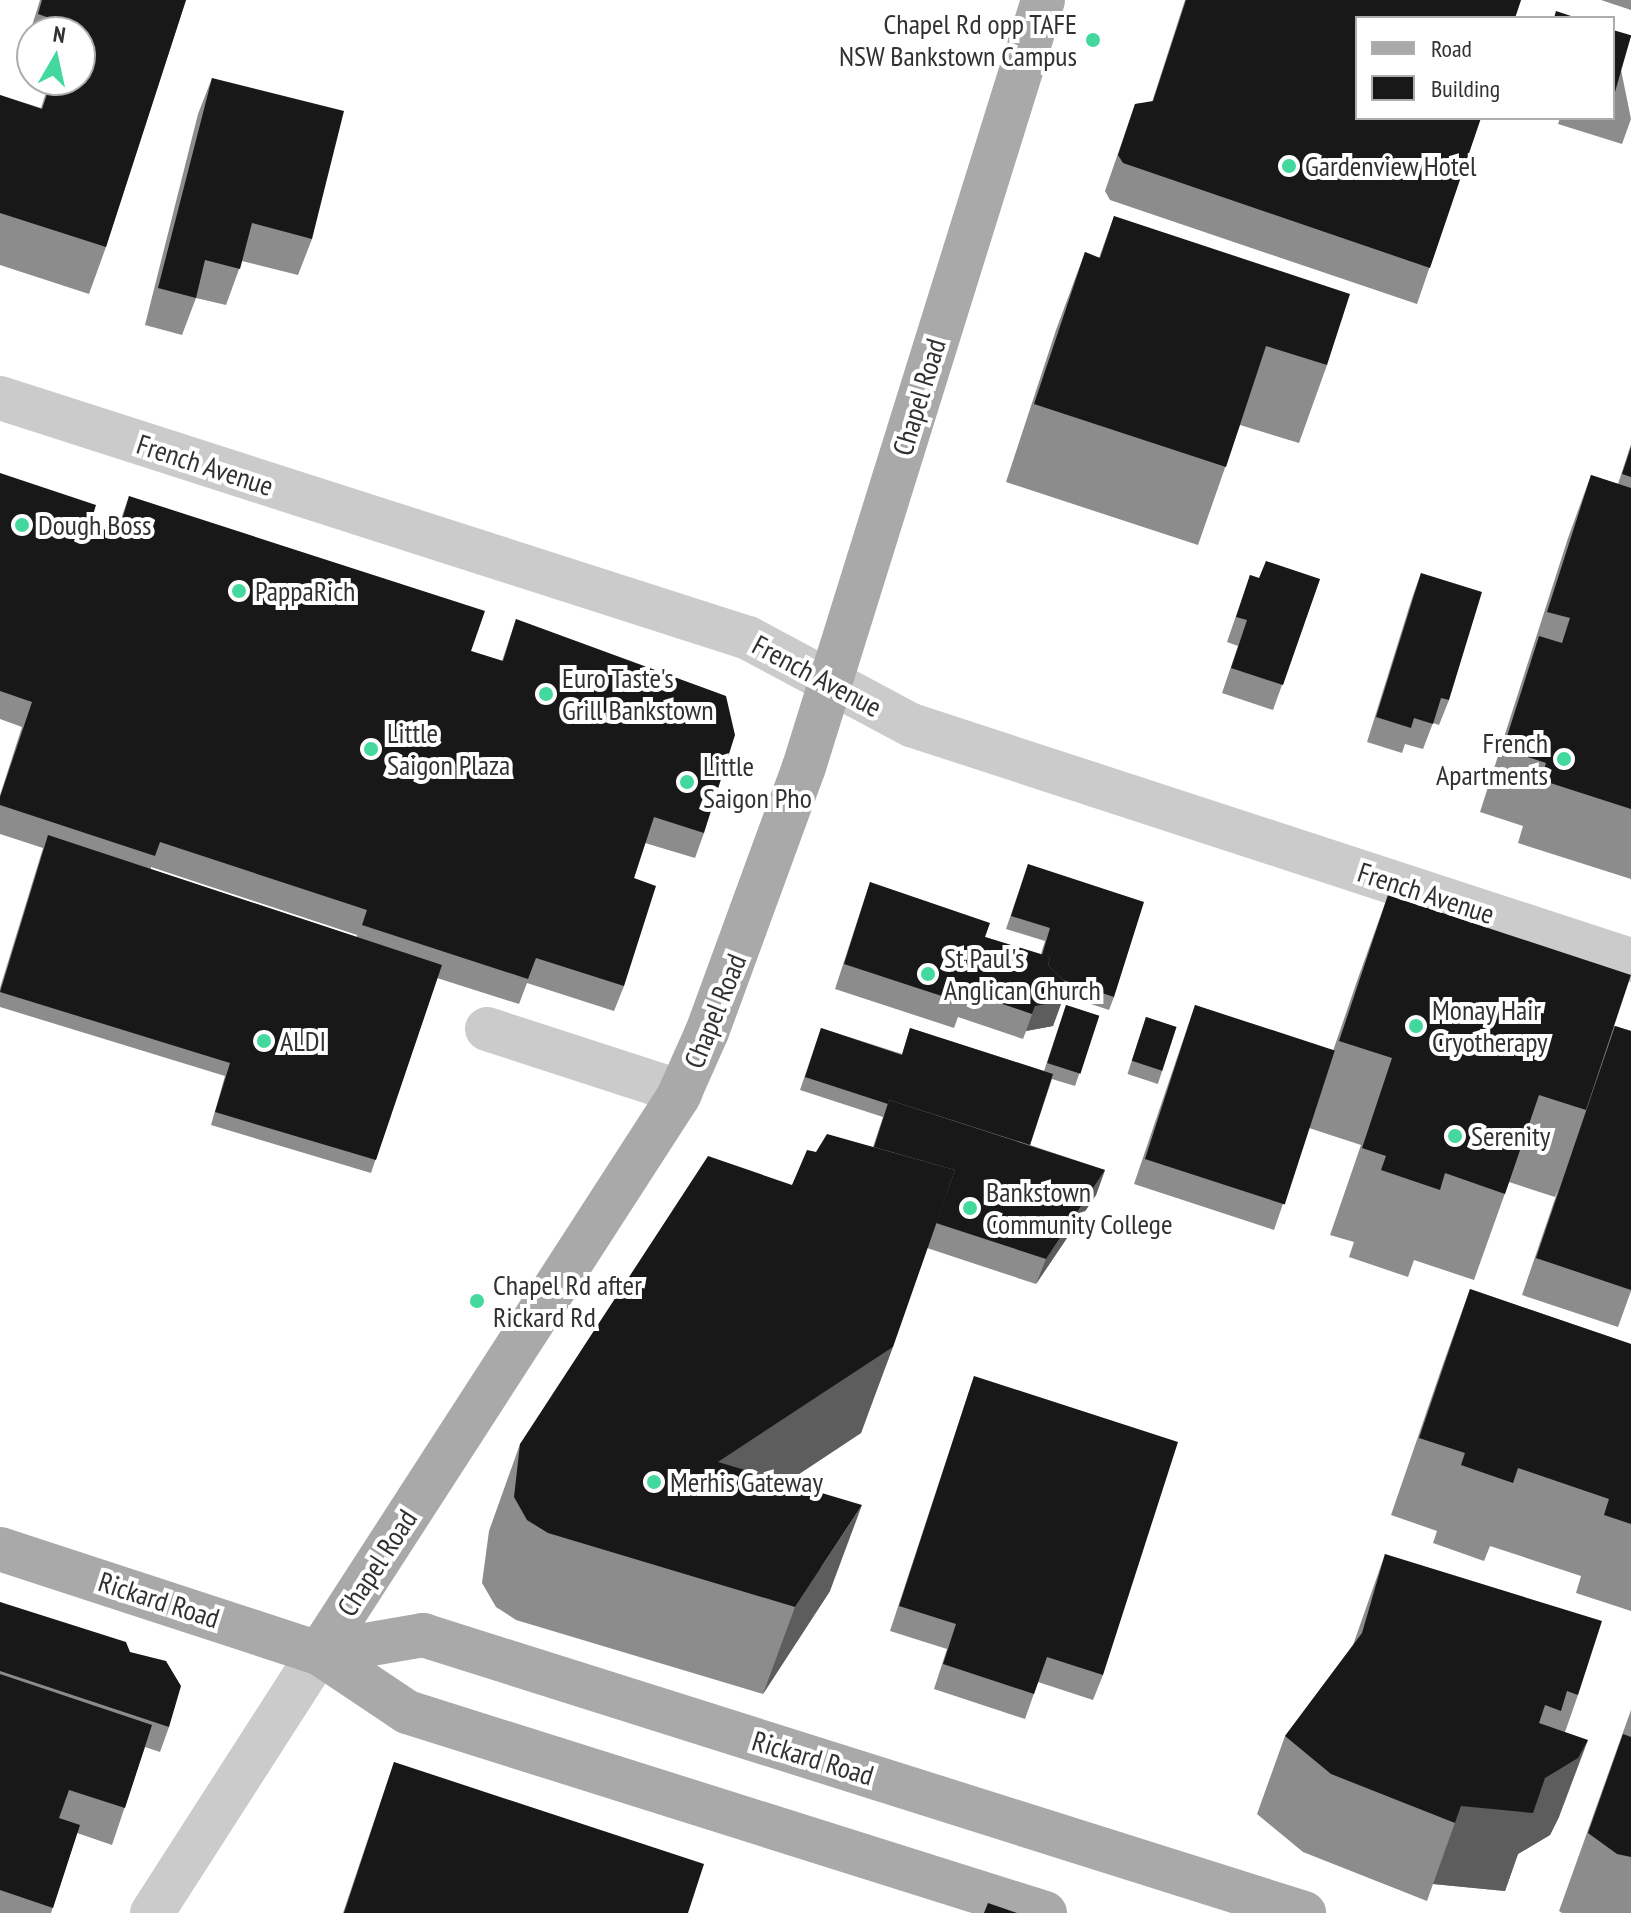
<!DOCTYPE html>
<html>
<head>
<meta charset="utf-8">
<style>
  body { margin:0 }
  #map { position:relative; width:1631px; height:1913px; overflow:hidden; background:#fff; font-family:"PT Sans Narrow",sans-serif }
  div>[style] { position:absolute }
  .minor>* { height:44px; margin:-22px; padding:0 22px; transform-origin:22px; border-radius:22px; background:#cbcbcb }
  .major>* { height:44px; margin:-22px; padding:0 22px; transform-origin:22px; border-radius:22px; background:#a9a9a9 }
  .wall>* { inset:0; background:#8c8c8c; transform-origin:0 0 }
  .shaded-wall>* { inset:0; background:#5d5d5d }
  .building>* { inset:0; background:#181818; transform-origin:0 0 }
  .dots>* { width:22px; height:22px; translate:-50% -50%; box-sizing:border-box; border:4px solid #fff; border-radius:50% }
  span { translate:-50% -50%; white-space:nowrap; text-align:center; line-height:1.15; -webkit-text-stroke:8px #fff; paint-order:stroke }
  .poi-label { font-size:28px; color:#313131 }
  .right { translate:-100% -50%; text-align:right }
  .left { translate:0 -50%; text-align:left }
  .street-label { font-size:28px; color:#313131 }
  .legend { position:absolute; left:1355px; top:16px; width:260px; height:104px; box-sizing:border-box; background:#fff; border:2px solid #adadad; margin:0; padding:10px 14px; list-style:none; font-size:24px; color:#313131 }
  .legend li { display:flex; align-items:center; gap:16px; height:40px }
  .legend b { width:40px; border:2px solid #adadad }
  .north { position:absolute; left:16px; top:16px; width:80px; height:80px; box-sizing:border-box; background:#fff; border:2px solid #adadad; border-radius:50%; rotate:9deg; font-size:22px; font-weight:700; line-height:32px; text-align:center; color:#313131 }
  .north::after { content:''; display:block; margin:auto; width:28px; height:36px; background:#43d89e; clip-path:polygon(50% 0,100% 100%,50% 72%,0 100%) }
</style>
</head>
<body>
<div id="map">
  <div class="minor">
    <i style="left:0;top:398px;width:786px;rotate:17.79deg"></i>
    <i style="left:748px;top:638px;width:185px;rotate:28.1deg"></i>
    <i style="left:911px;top:725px;width:757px;rotate:18.08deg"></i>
    <i style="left:487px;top:1029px;width:204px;rotate:18deg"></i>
    <i style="left:152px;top:1913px;width:309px;rotate:-57.3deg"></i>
  </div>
  <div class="major">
    <i style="left:0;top:1549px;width:336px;rotate:18.1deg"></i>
    <i style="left:319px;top:1653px;width:106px;rotate:33.8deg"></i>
    <i style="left:407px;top:1712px;width:669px;rotate:17.49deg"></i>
    <i style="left:319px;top:1653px;width:662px;rotate:-57.15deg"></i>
    <i style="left:678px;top:1097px;width:71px;rotate:-66deg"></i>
    <i style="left:707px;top:1032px;width:282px;rotate:-69.9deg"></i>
    <i style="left:804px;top:767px;width:803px;rotate:-72.69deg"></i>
    <i style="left:319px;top:1653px;width:106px;rotate:-9.8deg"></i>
    <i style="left:423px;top:1635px;width:924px;rotate:17.51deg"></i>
  </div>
  <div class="wall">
    <i style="clip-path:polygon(40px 0,186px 0,106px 247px,89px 294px,0 265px,0 95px,41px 108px,50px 80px,80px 80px,80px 32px,32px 32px,32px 65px,21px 61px)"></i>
    <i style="clip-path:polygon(1185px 0,1521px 0,1417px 304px,1110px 200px,1105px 191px,1135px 104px,1152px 102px)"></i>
    <i style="clip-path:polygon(1601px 0,1631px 0,1631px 10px)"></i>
    <i style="clip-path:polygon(1613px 30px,1631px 119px,1622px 144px,1558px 124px,1560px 118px,1613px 118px)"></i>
    <i style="clip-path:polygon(212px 78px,312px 239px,298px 275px,242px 261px,226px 305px,196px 298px,182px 335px,145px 325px,198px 114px)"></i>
    <i style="clip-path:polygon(1114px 216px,1327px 365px,1299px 443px,1240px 425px,1198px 545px,1006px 482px,1056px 330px,1085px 252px,1099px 258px)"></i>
    <i style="clip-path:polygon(1631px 444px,1631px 879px,1518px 843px,1523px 826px,1480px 812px,1568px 538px,1591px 475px,1618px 484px)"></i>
    <i style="clip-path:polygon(evenodd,0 473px,90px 525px,116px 533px,129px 496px,471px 651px,502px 661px,516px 619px,704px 833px,695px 858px,645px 843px,634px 878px,624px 986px,614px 1011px,527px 983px,519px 1004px,437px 978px,371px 1173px,211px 1125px,225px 1076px,0 1007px,0 988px,43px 848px,0 834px,0 795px,22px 727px,0 719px,0 473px,151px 867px,357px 935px,357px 937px,151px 869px,151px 867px)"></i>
    <i style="clip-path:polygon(1421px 573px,1449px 700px,1439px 725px,1433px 723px,1423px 749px,1405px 744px,1402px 753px,1367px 742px,1412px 598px)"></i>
    <i style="clip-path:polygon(1250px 575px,1259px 578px,1320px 579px,1273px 710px,1222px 693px,1238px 646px,1227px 642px)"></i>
    <i style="clip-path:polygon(1028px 864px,1114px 997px,1109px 1010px,1064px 995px,1053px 1026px,1026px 1031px,1023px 1039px,958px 1017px,954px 1028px,835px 989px,870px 882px,985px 937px,1041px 954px,1045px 941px,1006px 929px)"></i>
    <i style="clip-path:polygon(1388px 895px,1615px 1026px,1631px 1031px,1631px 1291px,1618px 1327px,1522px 1295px,1558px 1190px,1555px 1197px,1509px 1182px,1474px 1280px,1414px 1260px,1408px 1277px,1349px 1257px,1354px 1242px,1330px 1235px,1361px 1145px,1309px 1128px,1274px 1230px,1134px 1184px,1195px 1005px,1333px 1051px,1357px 981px)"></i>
    <i style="clip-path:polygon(1066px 1005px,1099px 1016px,1075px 1086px,1052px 1079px,1030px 1145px,1105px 1170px,1096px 1195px,1036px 1284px,927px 1248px,861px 1433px,787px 1482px,830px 1591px,763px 1694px,516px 1620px,496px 1607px,482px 1583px,489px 1531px,520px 1444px,792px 1185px,816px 1152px,873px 1147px,883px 1117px,800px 1090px,821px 1028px,902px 1054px,910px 1028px,1044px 1071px)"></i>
    <i style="left:1146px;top:1017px;width:32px;height:60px;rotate:18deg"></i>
    <i style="clip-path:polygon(1470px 1289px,1631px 1344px,1631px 1611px,1576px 1593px,1581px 1576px,1490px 1546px,1484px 1561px,1433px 1543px,1437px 1531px,1391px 1515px,1442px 1367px)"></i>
    <i style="clip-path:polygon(974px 1376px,1103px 1675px,1093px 1700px,1038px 1682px,1025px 1719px,934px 1689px,947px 1649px,890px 1631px)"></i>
    <i style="clip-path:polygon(1385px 1554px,1578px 1695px,1565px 1732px,1559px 1817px,1550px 1835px,1518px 1854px,1505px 1891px,1433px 1884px,1427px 1901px,1303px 1852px,1257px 1814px,1285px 1736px,1353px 1645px)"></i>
    <i style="clip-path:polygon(0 1602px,130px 1652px,169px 1727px,160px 1752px,145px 1747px,112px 1845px,77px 1833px,51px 1913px,0 1913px)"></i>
    <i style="clip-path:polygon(1631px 1710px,1631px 1913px,1562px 1913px,1559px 1911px)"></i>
    <i style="clip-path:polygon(394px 1762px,688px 1913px,343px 1913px)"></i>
  </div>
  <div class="shaded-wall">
    <i style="clip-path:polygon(1068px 985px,1053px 1026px,1026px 1031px,1023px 1039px,1035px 1006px)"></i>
    <i style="clip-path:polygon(1105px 1170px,1096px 1195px,1036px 1284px,1046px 1259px)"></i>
    <i style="clip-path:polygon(893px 1347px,861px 1433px,687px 1548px,718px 1462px)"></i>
    <i style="clip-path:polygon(862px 1505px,830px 1591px,763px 1694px,795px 1607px)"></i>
    <i style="clip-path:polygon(1588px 1740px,1559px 1817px,1550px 1835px,1518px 1854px,1505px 1891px,1433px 1884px,1461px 1806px,1545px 1778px)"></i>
  </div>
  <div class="building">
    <i style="clip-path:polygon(42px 0,186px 0,106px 247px,0 213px,0 95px,42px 109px,52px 80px,80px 80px,80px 32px,67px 32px,70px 25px,38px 14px)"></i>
    <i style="clip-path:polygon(1186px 0,1521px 0,1515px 18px,1357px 18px,1357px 118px,1481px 118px,1430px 268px,1123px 163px,1118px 155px,1135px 104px,1153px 101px)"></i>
    <i style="clip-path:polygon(1556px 11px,1577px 18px,1554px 18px)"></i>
    <i style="left:1613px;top:30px;width:19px;height:83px;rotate:16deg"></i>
    <i style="clip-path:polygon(212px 78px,344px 111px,312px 239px,252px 223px,240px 269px,205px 260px,196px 298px,158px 288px)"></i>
    <i style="clip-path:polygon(1114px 216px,1350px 294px,1327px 365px,1266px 346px,1226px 467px,1034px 404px,1085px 252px,1100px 258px)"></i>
    <i style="clip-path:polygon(1631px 447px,1631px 477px,1622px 474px)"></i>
    <i style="clip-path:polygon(0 473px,96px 505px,90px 525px,118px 534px,129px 496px,485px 611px,471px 651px,503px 661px,516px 619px,726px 696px,735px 735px,704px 833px,654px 817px,634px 878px,656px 886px,624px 986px,536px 958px,528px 979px,362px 925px,367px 910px,160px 842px,155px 856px,0 805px,0 797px,32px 702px,0 691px)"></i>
    <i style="clip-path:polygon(1591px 475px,1631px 488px,1631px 809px,1541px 780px,1546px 763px,1503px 749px,1539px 636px,1562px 643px,1570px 618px,1547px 612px)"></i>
    <i style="clip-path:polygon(1266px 561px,1320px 579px,1283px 685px,1231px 668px,1247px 620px,1236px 617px,1250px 575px,1259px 578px)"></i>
    <i style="clip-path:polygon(1421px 573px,1482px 592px,1449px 700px,1441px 698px,1433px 724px,1414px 718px,1411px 728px,1376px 717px)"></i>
    <i style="clip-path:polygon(48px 835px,442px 965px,376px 1160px,215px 1112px,230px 1063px,0 992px)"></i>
    <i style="clip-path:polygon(1028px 864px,1144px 902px,1114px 997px,1063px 980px,1048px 965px,1050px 957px,1042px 955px,1050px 928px,1011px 916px)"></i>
    <i style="clip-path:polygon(870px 882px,990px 923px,985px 937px,1050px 957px,1048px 965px,1068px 985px,1062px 1001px,1035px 1006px,1032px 1014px,967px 992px,963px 1003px,844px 964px)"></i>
    <i style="clip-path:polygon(1388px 895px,1631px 975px,1586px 1110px,1539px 1095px,1505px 1194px,1445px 1173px,1440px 1190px,1381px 1170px,1386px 1156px,1362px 1148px,1392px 1058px,1339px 1041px)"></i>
    <i style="left:1066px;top:1005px;width:35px;height:61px;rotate:18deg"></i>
    <i style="left:1195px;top:1005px;width:147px;height:162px;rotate:18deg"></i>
    <i style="left:1146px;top:1017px;width:32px;height:46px;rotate:18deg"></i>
    <i style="clip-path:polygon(1615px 1026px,1631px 1031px,1631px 1290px,1536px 1258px)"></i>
    <i style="clip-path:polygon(821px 1028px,902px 1055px,910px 1028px,1053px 1074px,1030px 1145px,889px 1100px,888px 1104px,805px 1077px)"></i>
    <i style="clip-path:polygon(889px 1100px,1105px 1170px,1046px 1259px,936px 1223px,955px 1170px,874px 1147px)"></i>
    <i style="clip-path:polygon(827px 1134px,955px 1170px,893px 1347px,718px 1462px,862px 1505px,795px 1607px,548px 1533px,527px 1520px,514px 1497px,520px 1444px,708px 1156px,792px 1185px,807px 1150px,816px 1152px)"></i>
    <i style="clip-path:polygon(1470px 1289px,1631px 1344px,1631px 1524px,1604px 1515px,1609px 1499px,1518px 1468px,1513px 1483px,1461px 1465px,1465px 1453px,1419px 1438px)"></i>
    <i style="clip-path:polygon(974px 1376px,1178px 1442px,1103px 1675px,1047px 1657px,1034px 1694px,943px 1664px,956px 1624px,899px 1606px)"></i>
    <i style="clip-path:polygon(1385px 1554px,1602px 1621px,1578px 1695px,1567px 1691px,1561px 1711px,1545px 1705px,1539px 1723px,1588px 1740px,1578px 1758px,1545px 1778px,1533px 1813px,1461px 1806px,1455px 1823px,1331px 1774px,1285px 1736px,1362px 1633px)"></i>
    <i style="clip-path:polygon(0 1602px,126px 1642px,130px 1652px,166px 1661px,181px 1686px,169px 1727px,0 1671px)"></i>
    <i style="clip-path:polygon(0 1674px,152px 1725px,125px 1808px,69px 1790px,59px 1818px,80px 1825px,53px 1908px,0 1890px)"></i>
    <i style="clip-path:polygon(1623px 1734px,1631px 1737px,1631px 1857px,1617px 1854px,1588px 1833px)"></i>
    <i style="clip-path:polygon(394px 1762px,704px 1864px,688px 1913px,344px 1913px)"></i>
    <i style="clip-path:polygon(988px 1903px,1017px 1913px,984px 1913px)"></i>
  </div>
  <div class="dots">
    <i style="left:1093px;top:40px;background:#43d89e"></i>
    <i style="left:1289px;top:166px;background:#43d89e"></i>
    <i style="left:22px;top:525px;background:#43d89e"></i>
    <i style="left:239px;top:591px;background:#43d89e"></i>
    <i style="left:546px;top:694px;background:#43d89e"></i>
    <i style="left:371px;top:749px;background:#43d89e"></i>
    <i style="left:1564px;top:759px;background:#43d89e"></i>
    <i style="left:687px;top:782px;background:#43d89e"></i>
    <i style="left:928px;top:974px;background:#43d89e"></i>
    <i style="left:1416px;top:1026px;background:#43d89e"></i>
    <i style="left:264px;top:1041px;background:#43d89e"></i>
    <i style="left:1455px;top:1136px;background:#43d89e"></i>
    <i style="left:970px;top:1208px;background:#43d89e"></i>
    <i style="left:477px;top:1301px;background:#43d89e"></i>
    <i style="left:654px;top:1482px;background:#43d89e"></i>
  </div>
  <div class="poi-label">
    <span class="right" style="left:1077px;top:40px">Chapel Rd opp TAFE<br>NSW Bankstown Campus</span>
    <span class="left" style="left:1305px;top:166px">Gardenview Hotel</span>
    <span class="left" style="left:38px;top:525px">Dough Boss</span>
    <span class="left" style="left:255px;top:591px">PappaRich</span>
    <span class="left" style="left:562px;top:694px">Euro Taste's<br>Grill Bankstown</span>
    <span class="left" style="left:387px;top:749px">Little<br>Saigon Plaza</span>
    <span class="right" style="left:1548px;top:759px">French<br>Apartments</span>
    <span class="left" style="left:703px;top:782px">Little<br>Saigon Pho</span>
    <span class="left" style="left:944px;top:974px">St Paul's<br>Anglican Church</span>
    <span class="left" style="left:1432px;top:1026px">Monay Hair<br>Cryotherapy</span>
    <span class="left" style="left:280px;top:1041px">ALDI</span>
    <span class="left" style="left:1471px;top:1136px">Serenity</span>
    <span class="left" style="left:986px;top:1208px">Bankstown<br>Community College</span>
    <span class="left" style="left:493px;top:1301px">Chapel Rd after<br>Rickard Rd</span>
    <span class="left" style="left:670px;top:1482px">Merhis Gateway</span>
  </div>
  <div class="street-label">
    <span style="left:919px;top:397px;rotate:-73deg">Chapel Road</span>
    <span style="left:205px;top:465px;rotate:18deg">French Avenue</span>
    <span style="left:817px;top:676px;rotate:28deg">French Avenue</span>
    <span style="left:1426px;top:893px;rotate:18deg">French Avenue</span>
    <span style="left:715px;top:1011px;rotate:-68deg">Chapel Road</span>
    <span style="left:377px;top:1563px;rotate:-57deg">Chapel Road</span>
    <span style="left:159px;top:1600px;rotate:18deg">Rickard Road</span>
    <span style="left:813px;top:1758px;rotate:17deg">Rickard Road</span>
  </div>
  <ul class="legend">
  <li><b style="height:10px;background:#a9a9a9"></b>Road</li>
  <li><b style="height:22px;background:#181818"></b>Building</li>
  </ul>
  <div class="north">N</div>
</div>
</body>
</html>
